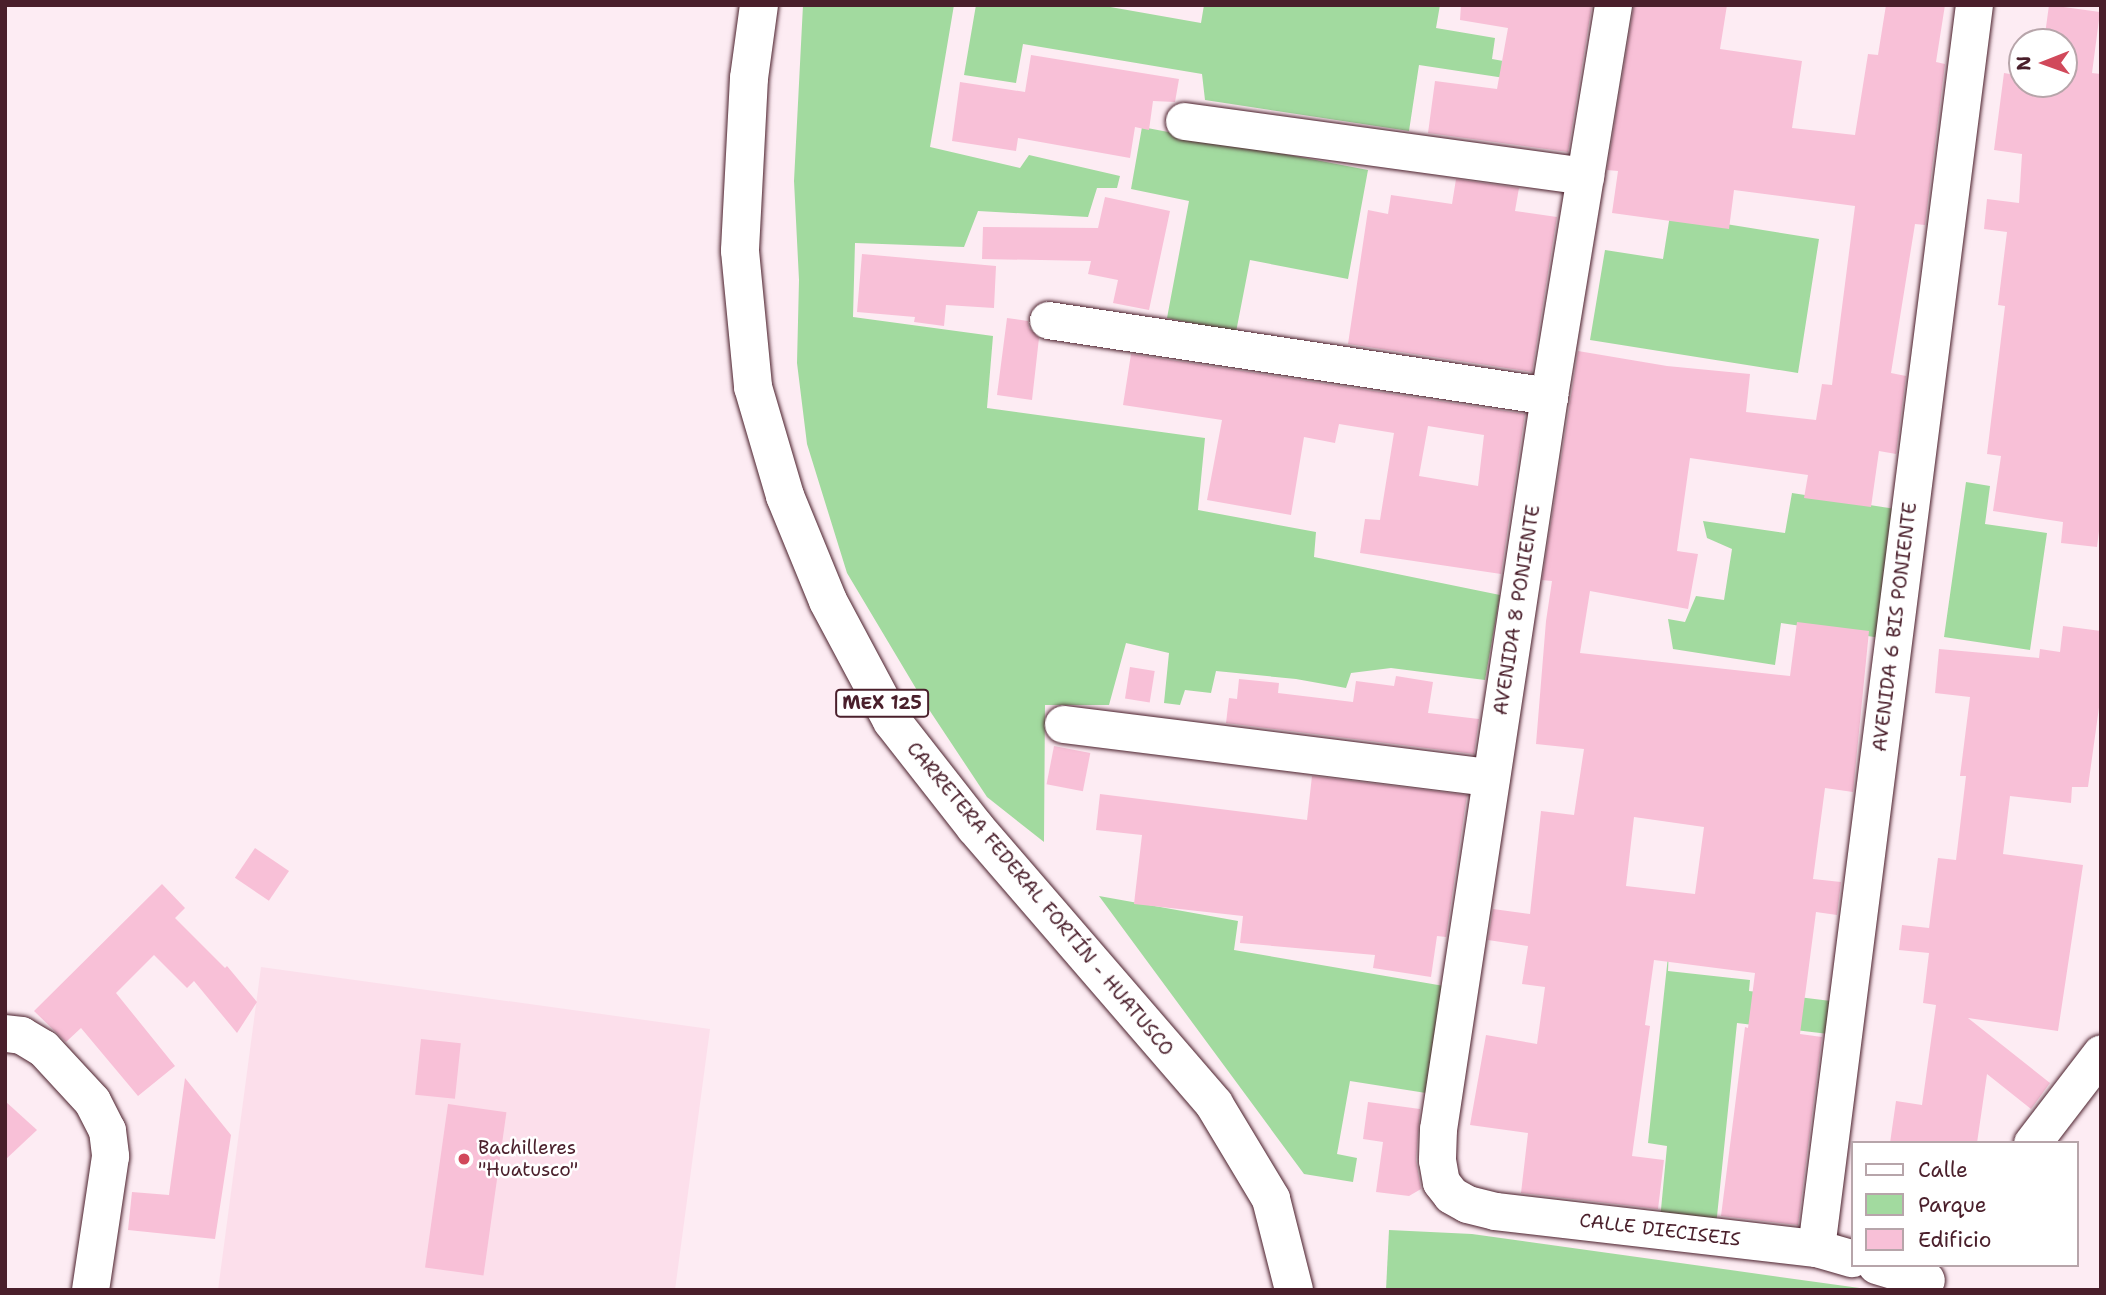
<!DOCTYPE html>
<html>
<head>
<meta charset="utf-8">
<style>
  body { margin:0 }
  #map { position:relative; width:2106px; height:1295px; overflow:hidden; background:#fdecf3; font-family:"Shantell Sans",sans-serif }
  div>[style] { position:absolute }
  .built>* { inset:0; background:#fcdfeb }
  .green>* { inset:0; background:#a2da9f }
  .building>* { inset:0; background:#f8c0d7; transform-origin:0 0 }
  .roads { filter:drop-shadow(0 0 2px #4a1f2b) drop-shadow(0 0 2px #4a1f2b) }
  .street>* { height:37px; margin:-18.5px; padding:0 18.5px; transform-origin:18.5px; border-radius:18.5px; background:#fff }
  .primary>* { height:38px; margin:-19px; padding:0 19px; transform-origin:19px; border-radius:19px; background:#fff }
  .dots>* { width:19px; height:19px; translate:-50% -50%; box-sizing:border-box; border:4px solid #fff; border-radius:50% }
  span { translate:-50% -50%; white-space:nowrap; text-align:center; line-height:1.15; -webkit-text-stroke:5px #fff; paint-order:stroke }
  .shield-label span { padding:2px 5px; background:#fff; border:2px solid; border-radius:5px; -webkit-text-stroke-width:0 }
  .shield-label { font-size:18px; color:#4a1f2b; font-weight:700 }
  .street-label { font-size:19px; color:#4a1f2b }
  .poi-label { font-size:19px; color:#4a1f2b }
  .left { translate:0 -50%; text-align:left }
  .frame { position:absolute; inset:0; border:7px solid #4a1f2b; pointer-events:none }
  .legend { position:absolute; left:1851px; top:1141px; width:228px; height:126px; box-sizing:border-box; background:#fff; border:2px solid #b7a5aa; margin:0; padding:9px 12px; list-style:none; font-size:21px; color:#4a1f2b }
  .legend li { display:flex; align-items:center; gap:14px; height:35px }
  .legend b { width:35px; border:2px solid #b7a5aa }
  .north { position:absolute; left:2008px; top:28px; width:70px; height:70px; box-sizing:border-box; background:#fff; border:2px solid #b7a5aa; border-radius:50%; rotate:269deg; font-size:19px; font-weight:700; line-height:28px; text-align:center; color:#4a1f2b }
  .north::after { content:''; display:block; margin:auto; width:24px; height:32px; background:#d1495b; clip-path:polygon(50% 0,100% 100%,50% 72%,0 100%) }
</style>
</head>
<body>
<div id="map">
  <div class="built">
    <i style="clip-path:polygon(261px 967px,710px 1029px,675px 1290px,218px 1290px)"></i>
  </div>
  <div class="green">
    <i style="clip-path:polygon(803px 5px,954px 5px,930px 147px,1020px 168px,1029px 155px,1120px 176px,1117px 188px,1097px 188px,1088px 217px,978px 211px,964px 247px,855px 243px,853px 317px,993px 336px,987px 408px,1205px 438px,1198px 510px,1316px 532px,1314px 557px,1500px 595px,1485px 680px,1391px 668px,1351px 673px,1346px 688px,1296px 679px,1216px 671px,1211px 693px,1185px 690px,1180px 705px,1164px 703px,1169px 653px,1126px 643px,1109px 705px,1045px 705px,1044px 842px,987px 797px,924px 702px,847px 573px,807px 444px,797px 363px,799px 280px,794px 181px)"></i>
    <i style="clip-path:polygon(976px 5px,1099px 5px,1201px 23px,1204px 5px,1440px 5px,1436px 28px,1495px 38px,1492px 59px,1572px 73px,1563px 87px,1419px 65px,1409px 131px,1205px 100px,1202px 74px,1023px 44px,1016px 83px,964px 75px)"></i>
    <i style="clip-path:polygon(1142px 127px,1368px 170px,1348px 279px,1250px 260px,1236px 332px,1167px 318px,1189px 201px,1131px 189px)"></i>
    <i style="clip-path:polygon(1670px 215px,1819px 239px,1798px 373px,1590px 340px,1605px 250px,1663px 259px)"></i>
    <i style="clip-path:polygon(1966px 482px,1990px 486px,1985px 524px,2047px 533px,2030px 650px,1944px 637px)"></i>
    <i style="clip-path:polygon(1792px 493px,1902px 510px,1881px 638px,1781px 623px,1775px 665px,1673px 649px,1668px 619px,1685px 622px,1696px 596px,1724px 600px,1732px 549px,1707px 538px,1703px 521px,1785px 533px)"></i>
    <i style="clip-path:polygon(1099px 896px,1238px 921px,1234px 950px,1444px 986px,1426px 1093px,1350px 1081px,1337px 1154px,1357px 1158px,1353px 1182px,1304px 1174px)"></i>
    <i style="clip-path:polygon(1669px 947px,1668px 971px,1750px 980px,1749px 991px,1839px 1002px,1837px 1035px,1737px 1023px,1716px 1226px,1660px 1220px,1667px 1146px,1648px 1143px)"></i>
    <i style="clip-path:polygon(1389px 1230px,1472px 1234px,1874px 1290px,1386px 1290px)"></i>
  </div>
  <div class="building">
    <i style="clip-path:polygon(1461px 5px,1592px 5px,1568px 152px,1428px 133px,1435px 81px,1497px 89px,1508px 28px,1460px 20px)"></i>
    <i style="clip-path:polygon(evenodd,1634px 5px,1727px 5px,1720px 49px,1802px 61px,1792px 128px,1855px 135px,1868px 54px,1878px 55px,1886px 5px,1945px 5px,1936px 62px,1945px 64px,1925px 225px,1915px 224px,1891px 373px,1906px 376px,1896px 454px,1879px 451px,1871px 507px,1804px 498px,1808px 475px,1690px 458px,1677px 551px,1698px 554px,1688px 609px,1590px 591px,1580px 653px,1790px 676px,1797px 622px,1869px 631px,1853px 792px,1825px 788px,1813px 879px,1841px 882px,1837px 915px,1816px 912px,1800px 1034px,1822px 1037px,1798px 1225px,1721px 1216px,1745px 1027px,1748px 1028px,1755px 973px,1654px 960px,1645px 1025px,1650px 1026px,1632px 1156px,1664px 1160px,1658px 1209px,1521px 1193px,1528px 1133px,1470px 1125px,1486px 1035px,1537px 1044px,1545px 987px,1522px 984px,1528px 946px,1488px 940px,1493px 909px,1530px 914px,1541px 811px,1574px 815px,1584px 749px,1536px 744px,1546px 621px,1552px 581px,1542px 580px,1578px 351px,1667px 366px,1750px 374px,1746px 412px,1816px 420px,1822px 384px,1832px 385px,1855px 206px,1734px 190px,1729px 229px,1612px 213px,1618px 171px,1607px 170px,1634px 5px,1634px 817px,1704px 827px,1695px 894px,1626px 886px,1634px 817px)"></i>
    <i style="clip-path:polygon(2049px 5px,2100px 12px,2092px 73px,2101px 74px,2101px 515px,2097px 547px,2061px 543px,2063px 522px,1993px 511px,2001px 456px,1987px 454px,2005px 306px,1998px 305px,2007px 232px,1984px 229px,1987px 199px,2019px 203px,2022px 154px,1994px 150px,2004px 73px,2022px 76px,2022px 84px,2064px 84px,2064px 42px,2044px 42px)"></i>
    <i style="clip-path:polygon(1031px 55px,1179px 79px,1175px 102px,1153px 101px,1149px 130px,1135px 127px,1130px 158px,1018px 138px,1016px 151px,952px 141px,960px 82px,1025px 92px)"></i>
    <i style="clip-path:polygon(1456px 179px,1519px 188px,1515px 211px,1557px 217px,1532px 372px,1348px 344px,1368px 210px,1388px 214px,1391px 195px,1452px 204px)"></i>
    <i style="clip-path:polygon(1105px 197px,1170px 211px,1149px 310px,1113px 303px,1118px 280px,1088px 274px,1091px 261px,982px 259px,983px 227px,1098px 228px)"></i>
    <i style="clip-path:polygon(862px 254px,996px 266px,994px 308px,946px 305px,944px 326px,914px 322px,915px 317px,857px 312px)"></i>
    <i style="clip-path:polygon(1007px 318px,1028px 321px,1029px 328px,1039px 338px,1032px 400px,997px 395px)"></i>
    <i style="clip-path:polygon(evenodd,1131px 354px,1525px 414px,1501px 574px,1360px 553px,1365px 519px,1380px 520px,1394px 433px,1339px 424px,1335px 443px,1304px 437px,1291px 515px,1207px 500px,1222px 420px,1123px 405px,1131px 354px,1428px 426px,1484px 435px,1478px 486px,1419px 476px,1428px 426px)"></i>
    <i style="clip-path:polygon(2063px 626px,2101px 631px,2101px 693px,2088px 787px,2072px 787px,2071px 803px,2010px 796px,2003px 854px,2083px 865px,2058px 1031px,1968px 1018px,2050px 1083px,2031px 1109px,1987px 1074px,1977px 1143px,1890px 1143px,1896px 1101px,1922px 1105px,1936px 1005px,1923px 1003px,1929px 953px,1899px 950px,1902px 925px,1929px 928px,1938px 858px,1956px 860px,1966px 776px,1960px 776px,1970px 697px,1935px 693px,1939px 649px,2039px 658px,2040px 649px,2060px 652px)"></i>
    <i style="left:1130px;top:667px;width:25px;height:32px;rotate:9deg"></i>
    <i style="clip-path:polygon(1396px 676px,1433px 682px,1428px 713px,1479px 719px,1474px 754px,1226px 723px,1229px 698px,1237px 699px,1239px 679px,1279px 683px,1278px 693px,1353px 702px,1356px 681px,1394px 686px)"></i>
    <i style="left:1054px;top:746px;width:37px;height:39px;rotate:11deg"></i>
    <i style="clip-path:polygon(1312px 776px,1467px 795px,1446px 937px,1437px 936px,1431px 977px,1373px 968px,1375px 955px,1240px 943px,1243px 916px,1134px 904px,1142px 835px,1096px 830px,1100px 794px,1307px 820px)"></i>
    <i style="left:255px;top:848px;width:41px;height:36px;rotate:34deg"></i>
    <i style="clip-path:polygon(162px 884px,185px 908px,175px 918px,225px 968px,227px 966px,257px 1002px,237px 1033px,194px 981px,187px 988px,154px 955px,116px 993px,175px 1066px,138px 1096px,81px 1028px,66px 1042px,34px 1011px)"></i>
    <i style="left:421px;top:1039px;width:40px;height:56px;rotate:6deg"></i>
    <i style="clip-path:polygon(185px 1078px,231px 1135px,215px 1239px,128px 1230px,132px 1192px,169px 1195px)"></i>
    <i style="clip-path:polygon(5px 1101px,37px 1130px,5px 1160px)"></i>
    <i style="clip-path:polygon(1368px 1102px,1420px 1109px,1416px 1160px,1421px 1189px,1409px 1196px,1376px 1192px,1383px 1142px,1363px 1139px)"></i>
    <i style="left:448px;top:1104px;width:59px;height:165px;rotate:8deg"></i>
  </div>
  <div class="roads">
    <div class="street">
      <i style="left:1613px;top:5px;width:396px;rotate:99.3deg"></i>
      <i style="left:1549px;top:396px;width:741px;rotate:98.61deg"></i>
      <i style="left:1438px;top:1129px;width:31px;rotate:92deg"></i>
      <i style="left:1437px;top:1160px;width:22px;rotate:80deg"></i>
      <i style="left:1441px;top:1182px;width:16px;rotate:52deg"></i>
      <i style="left:1451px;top:1195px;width:18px;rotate:29deg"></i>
      <i style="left:1467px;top:1204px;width:29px;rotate:14deg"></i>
      <i style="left:1495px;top:1211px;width:323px;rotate:6.6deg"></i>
      <i style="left:1816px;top:1248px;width:37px;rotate:16deg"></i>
      <i style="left:1184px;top:121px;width:405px;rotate:7.8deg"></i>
      <i style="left:1048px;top:320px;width:507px;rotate:8.63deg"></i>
      <i style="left:1063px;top:724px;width:431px;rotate:7.1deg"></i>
      <i style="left:5px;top:1033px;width:16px;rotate:7deg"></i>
      <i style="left:21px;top:1035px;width:26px;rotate:31deg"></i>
      <i style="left:43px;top:1048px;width:72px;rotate:47.2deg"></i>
      <i style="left:92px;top:1101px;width:33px;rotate:63deg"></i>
      <i style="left:107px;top:1130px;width:26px;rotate:83deg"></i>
      <i style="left:110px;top:1156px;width:135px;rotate:98.5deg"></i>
      <i style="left:2032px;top:1143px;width:113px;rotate:-52.5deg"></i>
      <i style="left:1816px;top:1248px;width:1253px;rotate:-82.76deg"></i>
      <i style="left:1876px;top:1265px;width:52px;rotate:16.7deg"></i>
    </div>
    <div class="primary">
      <i style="left:759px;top:5px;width:74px;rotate:97.8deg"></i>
      <i style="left:749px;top:78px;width:173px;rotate:93deg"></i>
      <i style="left:740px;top:251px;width:137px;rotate:84.5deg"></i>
      <i style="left:753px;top:387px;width:114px;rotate:73.6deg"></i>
      <i style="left:785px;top:496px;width:113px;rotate:67.7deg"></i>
      <i style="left:828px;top:601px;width:136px;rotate:61.9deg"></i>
      <i style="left:892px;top:721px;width:135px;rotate:51.9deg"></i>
      <i style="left:975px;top:827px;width:366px;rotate:49.2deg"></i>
      <i style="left:1214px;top:1104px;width:111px;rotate:59deg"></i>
      <i style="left:1271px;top:1199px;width:94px;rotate:75.8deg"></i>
    </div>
  </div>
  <div class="dots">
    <i style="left:464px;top:1159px;background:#d1495b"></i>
  </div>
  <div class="shield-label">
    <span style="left:882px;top:703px">MEX 125</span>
  </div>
  <div class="street-label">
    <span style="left:1517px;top:610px;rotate:-81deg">AVENIDA 8 PONIENTE</span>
    <span style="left:1895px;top:627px;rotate:-83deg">AVENIDA 6 BIS PONIENTE</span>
    <span style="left:1040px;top:899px;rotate:50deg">CARRETERA FEDERAL FORTÍN - HUATUSCO</span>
    <span style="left:1660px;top:1230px;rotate:7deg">CALLE DIECISEIS</span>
  </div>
  <div class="poi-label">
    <span class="left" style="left:478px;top:1159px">Bachilleres<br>"Huatusco"</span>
  </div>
  <div class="frame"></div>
  <ul class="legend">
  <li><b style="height:9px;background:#fff"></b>Calle</li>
  <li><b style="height:19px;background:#a2da9f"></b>Parque</li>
  <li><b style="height:19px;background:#f8c0d7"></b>Edificio</li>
  </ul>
  <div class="north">N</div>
</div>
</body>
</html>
